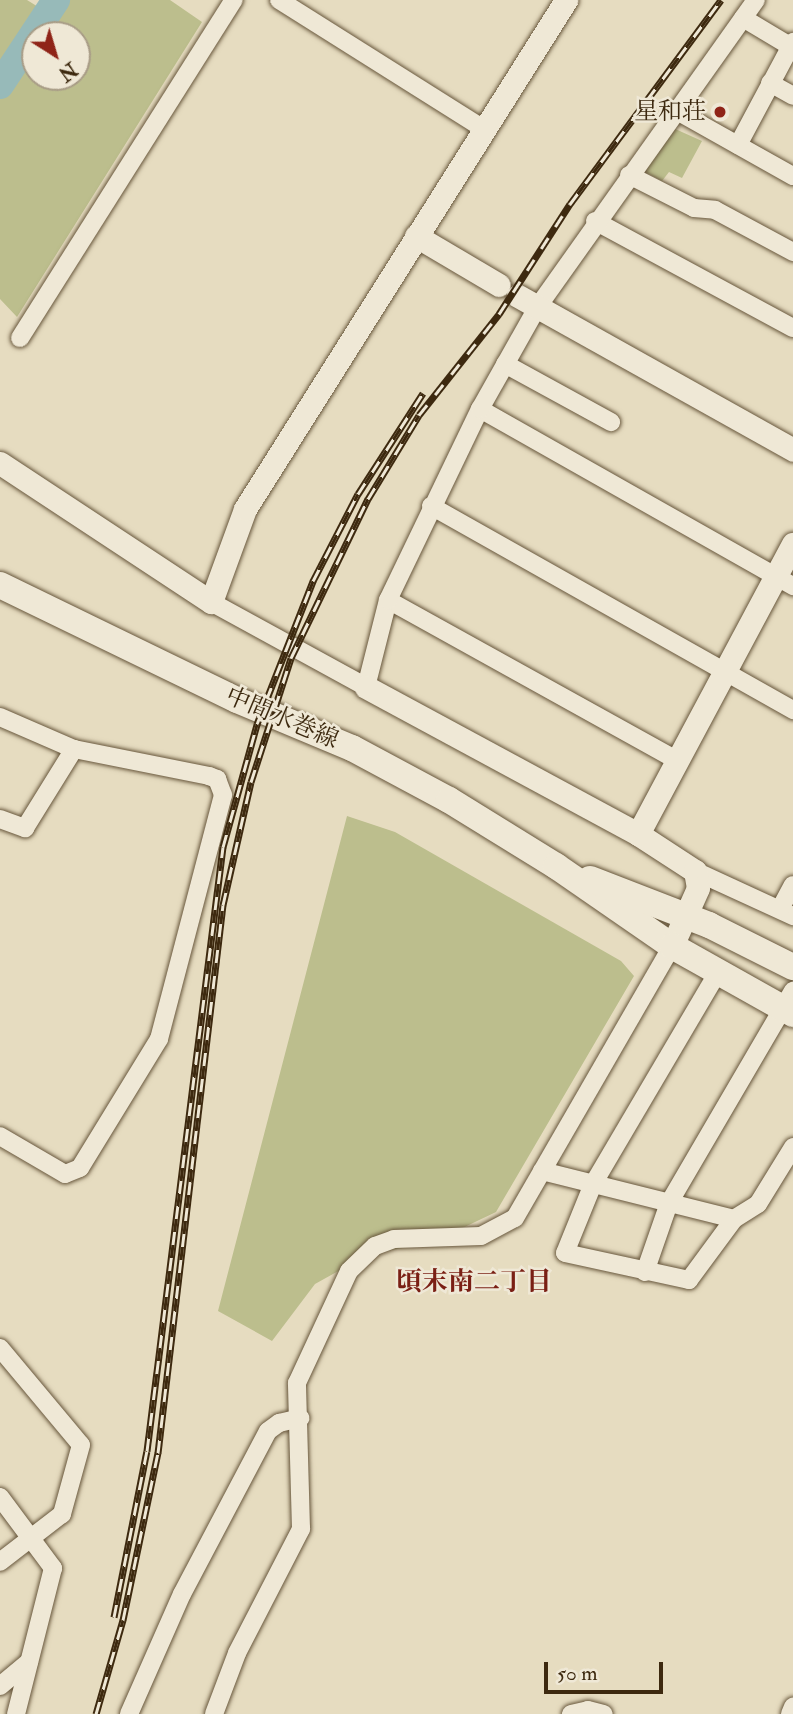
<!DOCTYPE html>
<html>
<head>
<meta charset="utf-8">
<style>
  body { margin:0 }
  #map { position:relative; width:793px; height:1714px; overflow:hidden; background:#e6dcc0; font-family:"IM FELL Double Pica","Noto Serif JP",serif }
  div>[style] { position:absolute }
  .green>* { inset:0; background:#bcbe8d }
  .river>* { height:28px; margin:-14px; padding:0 14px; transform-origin:14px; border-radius:14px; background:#97bab9 }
  .roads { filter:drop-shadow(0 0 2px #67563b) drop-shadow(0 0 2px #67563b) }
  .minor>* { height:18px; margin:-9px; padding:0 9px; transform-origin:9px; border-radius:9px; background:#efe8d6 }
  .tertiary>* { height:23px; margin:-11.5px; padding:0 11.5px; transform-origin:11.5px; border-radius:11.5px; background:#efe8d6 }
  .secondary>* { height:26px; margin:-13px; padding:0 13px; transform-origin:13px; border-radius:13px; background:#efe8d6 }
  .rail>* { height:7px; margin-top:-3.5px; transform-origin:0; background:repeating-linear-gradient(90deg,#efe8d6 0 13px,#3d290f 0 26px); box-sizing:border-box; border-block:2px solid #3d290f }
  .dots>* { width:19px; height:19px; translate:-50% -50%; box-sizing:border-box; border:4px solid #efe8d6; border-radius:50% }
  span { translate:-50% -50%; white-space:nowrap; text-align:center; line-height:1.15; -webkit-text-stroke:5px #efe8d6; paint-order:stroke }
  .poi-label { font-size:24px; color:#3d290f }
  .right { translate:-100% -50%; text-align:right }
  .street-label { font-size:24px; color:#3d290f }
  .neighbourhood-label { font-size:26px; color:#7a1f14; font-weight:700 }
  .north { position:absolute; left:21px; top:21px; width:70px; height:70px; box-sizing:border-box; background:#efe8d6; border:2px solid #a89c86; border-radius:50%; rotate:143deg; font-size:19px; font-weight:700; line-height:28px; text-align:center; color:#3d290f }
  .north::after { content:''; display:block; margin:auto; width:24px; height:32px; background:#8f2418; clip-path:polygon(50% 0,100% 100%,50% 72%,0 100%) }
  .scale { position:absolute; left:544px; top:1662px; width:119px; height:32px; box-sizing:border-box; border:4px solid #3d290f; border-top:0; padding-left:9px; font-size:21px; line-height:24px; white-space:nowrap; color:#3d290f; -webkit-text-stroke:5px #efe8d6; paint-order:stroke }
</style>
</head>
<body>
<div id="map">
  <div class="green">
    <i style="clip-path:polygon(evenodd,0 0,27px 0,56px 18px,68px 0,170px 0,202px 22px,17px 317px,0 299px,0 0,35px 35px,77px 35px,77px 77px,35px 77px,35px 35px)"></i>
    <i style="clip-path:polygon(673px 128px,702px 141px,682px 178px,669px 172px,662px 181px,643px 171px)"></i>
    <i style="clip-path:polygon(347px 816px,395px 832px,621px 961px,634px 976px,496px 1212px,431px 1243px,369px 1254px,315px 1284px,272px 1341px,218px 1311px)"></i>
  </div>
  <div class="river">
    <i style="left:0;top:85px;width:102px;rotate:-56.6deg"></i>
  </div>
  <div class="roads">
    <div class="minor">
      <i style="left:279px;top:0;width:242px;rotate:32.2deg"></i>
      <i style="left:743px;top:18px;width:55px;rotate:30.8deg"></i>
      <i style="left:770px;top:83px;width:26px;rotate:29deg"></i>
      <i style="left:677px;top:111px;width:133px;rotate:29.3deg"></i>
      <i style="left:738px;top:145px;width:117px;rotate:-61.9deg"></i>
      <i style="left:629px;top:175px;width:73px;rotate:26.9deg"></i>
      <i style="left:694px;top:208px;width:21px;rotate:5deg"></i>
      <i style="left:715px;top:210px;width:89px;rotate:28.3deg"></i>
      <i style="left:595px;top:221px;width:225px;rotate:28.4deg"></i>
      <i style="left:20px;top:338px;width:400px;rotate:-57.7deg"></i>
      <i style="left:505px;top:364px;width:121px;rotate:28.7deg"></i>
      <i style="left:480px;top:409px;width:360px;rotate:29.5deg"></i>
      <i style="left:431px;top:506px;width:416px;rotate:29.4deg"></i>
      <i style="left:388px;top:600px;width:328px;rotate:29deg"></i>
      <i style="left:211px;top:602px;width:177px;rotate:28.7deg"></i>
      <i style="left:366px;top:687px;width:90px;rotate:-75.8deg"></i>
      <i style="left:388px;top:600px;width:212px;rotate:-64.3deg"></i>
      <i style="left:480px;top:409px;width:116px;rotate:-60.6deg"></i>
      <i style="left:537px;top:308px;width:378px;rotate:-54.6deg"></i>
      <i style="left:0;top:717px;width:81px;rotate:23.4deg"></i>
      <i style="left:74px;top:749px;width:138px;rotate:11.3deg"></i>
      <i style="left:209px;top:776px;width:9px;rotate:21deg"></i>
      <i style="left:217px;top:779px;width:17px;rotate:69deg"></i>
      <i style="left:223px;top:795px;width:252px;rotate:104.7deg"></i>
      <i style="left:159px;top:1039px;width:151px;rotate:121.5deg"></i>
      <i style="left:80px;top:1168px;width:16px;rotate:158deg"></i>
      <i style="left:65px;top:1174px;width:75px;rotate:-149.7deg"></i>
      <i style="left:0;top:819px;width:27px;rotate:20deg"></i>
      <i style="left:25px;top:828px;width:93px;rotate:-58.2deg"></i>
      <i style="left:695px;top:871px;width:108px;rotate:24.7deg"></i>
      <i style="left:780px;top:909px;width:27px;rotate:-62deg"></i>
      <i style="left:718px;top:972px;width:246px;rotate:120.5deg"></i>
      <i style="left:593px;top:1184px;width:74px;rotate:112.1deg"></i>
      <i style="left:565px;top:1253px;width:127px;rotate:12.3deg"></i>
      <i style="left:689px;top:1280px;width:76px;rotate:-53.6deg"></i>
      <i style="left:734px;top:1219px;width:28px;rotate:-32deg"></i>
      <i style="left:758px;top:1204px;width:67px;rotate:-58.4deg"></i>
      <i style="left:542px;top:1171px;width:198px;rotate:14deg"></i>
      <i style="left:645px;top:1272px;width:73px;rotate:-70.8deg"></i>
      <i style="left:669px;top:1203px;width:246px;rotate:-59.7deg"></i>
      <i style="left:0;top:1348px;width:126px;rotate:50.1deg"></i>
      <i style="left:81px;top:1445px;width:72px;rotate:105.4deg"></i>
      <i style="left:62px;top:1514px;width:78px;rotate:142.3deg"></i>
      <i style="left:0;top:1497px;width:89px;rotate:53.3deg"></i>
      <i style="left:53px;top:1568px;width:151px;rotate:104.2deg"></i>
      <i style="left:0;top:1686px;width:38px;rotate:-40deg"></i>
      <i style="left:129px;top:1714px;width:131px;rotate:-66.2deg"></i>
      <i style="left:182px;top:1594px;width:184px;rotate:-62.2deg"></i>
      <i style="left:268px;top:1431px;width:14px;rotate:-36deg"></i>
      <i style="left:279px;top:1423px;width:22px;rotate:-13deg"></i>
      <i style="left:214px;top:1714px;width:65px;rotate:-69.3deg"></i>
      <i style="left:237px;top:1653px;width:140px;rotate:-62.7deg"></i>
      <i style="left:301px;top:1529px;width:146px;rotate:-91.6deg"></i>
      <i style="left:297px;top:1383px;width:123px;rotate:-65.1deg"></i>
      <i style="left:349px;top:1271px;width:36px;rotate:-44deg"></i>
      <i style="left:375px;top:1246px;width:20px;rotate:-20deg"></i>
      <i style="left:394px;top:1239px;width:87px;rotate:-2deg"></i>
      <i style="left:481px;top:1236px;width:38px;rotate:-28deg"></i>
      <i style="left:515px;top:1218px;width:314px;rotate:-60deg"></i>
      <i style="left:571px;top:1714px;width:17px;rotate:-13deg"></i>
      <i style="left:588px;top:1710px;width:16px;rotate:14deg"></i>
      <i style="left:790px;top:1714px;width:8px;rotate:-67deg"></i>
    </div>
    <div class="tertiary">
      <i style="left:416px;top:236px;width:96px;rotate:30.6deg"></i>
      <i style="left:518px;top:296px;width:315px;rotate:29.2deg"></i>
      <i style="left:0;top:463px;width:253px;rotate:33.4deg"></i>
      <i style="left:211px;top:602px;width:99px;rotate:-69.9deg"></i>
      <i style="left:245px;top:509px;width:602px;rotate:-57.76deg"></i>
      <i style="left:366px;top:687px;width:309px;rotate:28.4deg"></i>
      <i style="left:638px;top:834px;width:68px;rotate:33deg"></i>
      <i style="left:695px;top:871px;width:17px;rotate:80deg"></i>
      <i style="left:698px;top:888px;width:64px;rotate:114.1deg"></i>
      <i style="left:638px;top:834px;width:329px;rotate:-61.9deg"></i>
    </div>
    <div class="secondary">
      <i style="left:0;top:585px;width:263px;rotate:25.9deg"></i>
      <i style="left:237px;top:700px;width:125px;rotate:22.7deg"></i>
      <i style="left:352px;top:748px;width:110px;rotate:28.2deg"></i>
      <i style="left:449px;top:800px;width:126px;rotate:31.7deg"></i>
      <i style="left:556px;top:866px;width:141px;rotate:34.6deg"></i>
      <i style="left:672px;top:946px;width:139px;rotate:29.3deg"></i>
      <i style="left:590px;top:879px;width:128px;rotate:21.1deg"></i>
      <i style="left:709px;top:925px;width:94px;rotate:26.6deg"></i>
    </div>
  </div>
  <div class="rail">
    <i style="left:114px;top:1617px;width:169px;rotate:-78.8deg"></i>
    <i style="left:147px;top:1451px;width:609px;rotate:-82.83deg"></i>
    <i style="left:223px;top:847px;width:128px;rotate:-74.5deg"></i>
    <i style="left:257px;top:724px;width:154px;rotate:-68.6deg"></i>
    <i style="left:313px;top:581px;width:98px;rotate:-62.7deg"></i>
    <i style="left:358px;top:494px;width:120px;rotate:-57.2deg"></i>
    <i style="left:96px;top:1714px;width:98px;rotate:-74deg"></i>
    <i style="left:123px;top:1620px;width:171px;rotate:-78.2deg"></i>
    <i style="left:158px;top:1453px;width:552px;rotate:-83.24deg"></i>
    <i style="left:223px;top:905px;width:126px;rotate:-77.2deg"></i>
    <i style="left:251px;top:782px;width:130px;rotate:-72.1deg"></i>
    <i style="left:291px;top:658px;width:177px;rotate:-64.2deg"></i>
    <i style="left:368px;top:499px;width:98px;rotate:-58.7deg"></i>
    <i style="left:419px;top:415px;width:129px;rotate:-51.6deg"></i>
    <i style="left:499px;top:314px;width:131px;rotate:-57.2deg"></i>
    <i style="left:570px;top:204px;width:254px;rotate:-53.5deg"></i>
  </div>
  <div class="dots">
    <i style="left:720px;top:112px;background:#8f2418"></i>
  </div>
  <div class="poi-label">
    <span class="right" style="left:706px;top:112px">星和荘</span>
  </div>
  <div class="street-label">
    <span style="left:282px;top:718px;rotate:23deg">中間水巻線</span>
  </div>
  <div class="neighbourhood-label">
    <span style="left:474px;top:1283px">頃末南二丁目</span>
  </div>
  <div class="north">N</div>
  <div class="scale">50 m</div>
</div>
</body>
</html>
